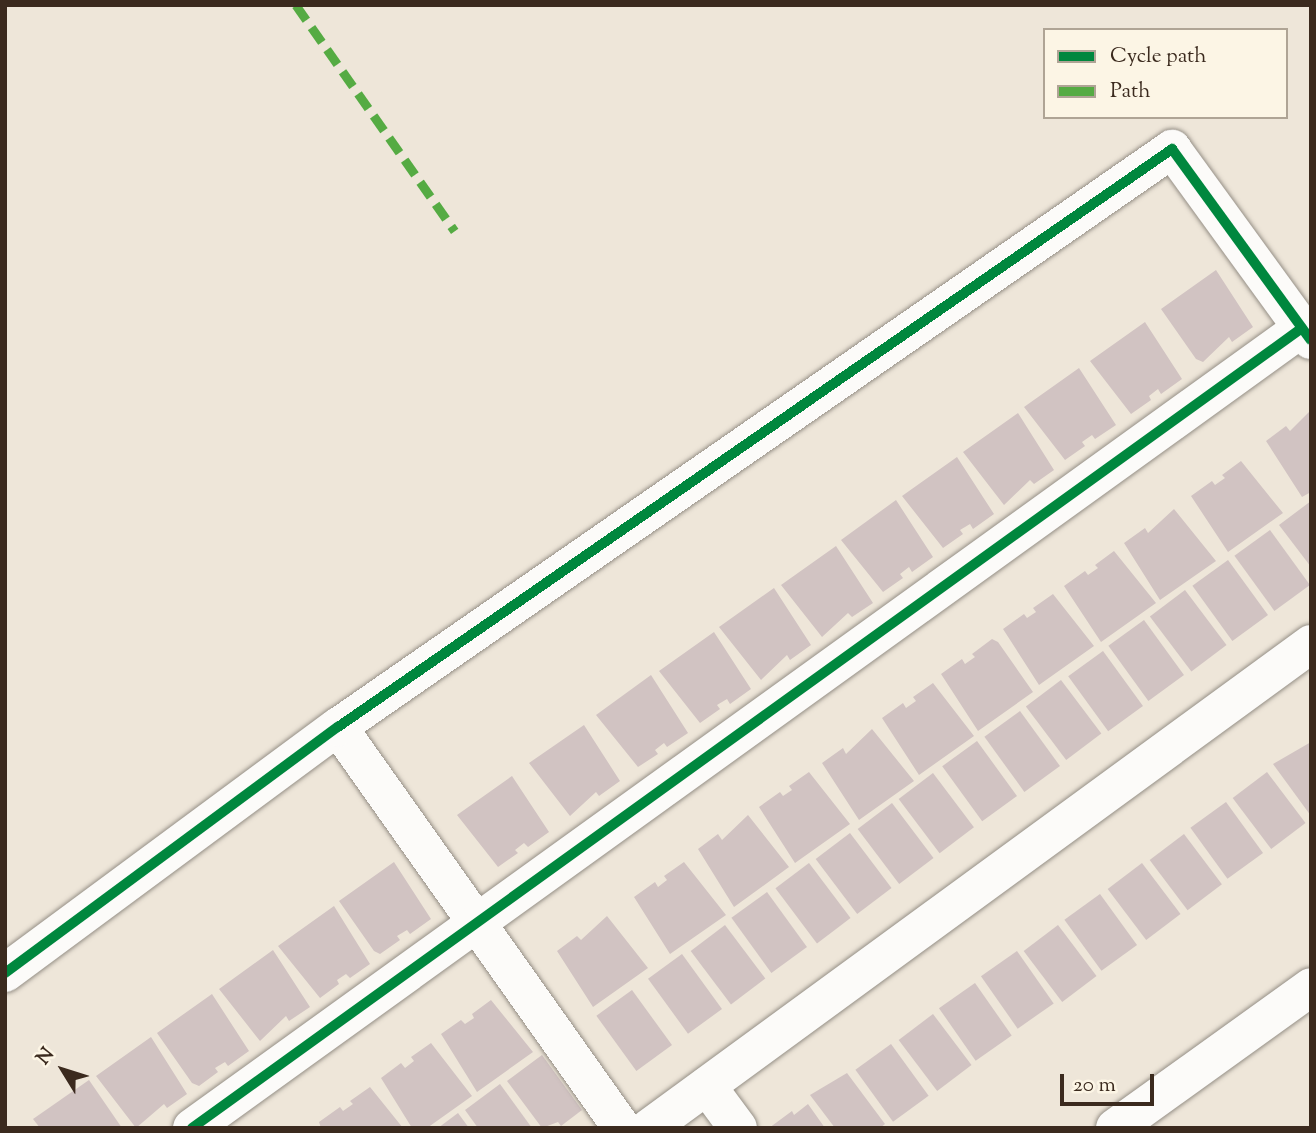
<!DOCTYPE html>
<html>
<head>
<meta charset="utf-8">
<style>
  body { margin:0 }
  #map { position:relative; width:1316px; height:1133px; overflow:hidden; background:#eee6d9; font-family:"Sorts Mill Goudy",serif }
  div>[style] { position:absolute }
  .building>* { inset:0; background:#d1c3c2; transform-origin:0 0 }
  .roads { filter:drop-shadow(0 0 2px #958f86) drop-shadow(0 0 2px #958f86) }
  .minor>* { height:38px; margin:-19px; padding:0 19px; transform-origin:19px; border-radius:19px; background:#fcfbf9 }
  .quiet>* { height:9px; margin-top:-4.5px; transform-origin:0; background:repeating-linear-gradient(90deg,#55ab43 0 18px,transparent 0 27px) }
  .cycleway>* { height:10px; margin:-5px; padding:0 5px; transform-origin:5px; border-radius:5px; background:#00873e }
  span { translate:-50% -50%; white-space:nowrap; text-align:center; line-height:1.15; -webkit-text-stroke:5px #fcf5e5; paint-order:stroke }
  .frame { position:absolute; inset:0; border:7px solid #3b2a1e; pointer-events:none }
  .legend { position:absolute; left:1043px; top:28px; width:245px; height:91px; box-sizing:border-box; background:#fcf5e5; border:2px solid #afa495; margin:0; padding:9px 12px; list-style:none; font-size:21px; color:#3b2a1e }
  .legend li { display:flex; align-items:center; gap:14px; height:35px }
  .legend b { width:35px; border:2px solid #afa495 }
  .north { position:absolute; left:28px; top:1035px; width:70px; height:70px; -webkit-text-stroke:5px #fcf5e5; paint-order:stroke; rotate:308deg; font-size:19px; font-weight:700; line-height:28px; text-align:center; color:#3b2a1e }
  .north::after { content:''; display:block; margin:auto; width:24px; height:32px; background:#3b2a1e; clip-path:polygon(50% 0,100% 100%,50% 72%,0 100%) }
  .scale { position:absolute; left:1060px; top:1074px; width:94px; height:32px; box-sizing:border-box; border:4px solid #3b2a1e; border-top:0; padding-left:9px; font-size:21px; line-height:24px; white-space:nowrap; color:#3b2a1e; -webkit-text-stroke:5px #fcf5e5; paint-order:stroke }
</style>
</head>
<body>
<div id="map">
  <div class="building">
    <i style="clip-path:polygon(1216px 270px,1253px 327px,1232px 342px,1229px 337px,1203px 362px,1196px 359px,1161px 309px)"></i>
    <i style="clip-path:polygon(1145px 322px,1182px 379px,1161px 394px,1158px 389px,1149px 396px,1151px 400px,1131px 414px,1090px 361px)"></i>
    <i style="clip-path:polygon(1079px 368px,1116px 425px,1095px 439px,1092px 435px,1082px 442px,1085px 446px,1065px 460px,1024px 407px)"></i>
    <i style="clip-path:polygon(1311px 410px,1311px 492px,1302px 497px,1266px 441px,1286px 426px,1290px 431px)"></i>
    <i style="clip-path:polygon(1018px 413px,1054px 470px,1034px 484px,1030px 480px,1004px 505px,963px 452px)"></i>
    <i style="clip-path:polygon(957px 457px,994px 514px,973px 529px,970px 524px,960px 530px,963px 534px,943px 548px,902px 496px)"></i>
    <i style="clip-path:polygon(1241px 461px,1283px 513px,1228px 552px,1191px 496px,1212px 481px,1215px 485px,1225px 478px,1222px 475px)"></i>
    <i style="clip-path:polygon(896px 500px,933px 557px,912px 572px,909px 567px,900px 574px,903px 578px,883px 592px,841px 540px)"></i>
    <i style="clip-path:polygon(1311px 501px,1311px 567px,1279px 525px)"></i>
    <i style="clip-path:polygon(1174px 509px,1216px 561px,1160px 600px,1124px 543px,1145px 528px,1148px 533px)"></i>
    <i style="left:1270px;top:530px;width:68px;height:44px;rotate:54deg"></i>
    <i style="clip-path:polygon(836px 546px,873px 603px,852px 617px,848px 613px,822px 637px,781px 585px)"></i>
    <i style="clip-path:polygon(1114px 551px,1156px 603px,1101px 642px,1064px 586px,1085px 571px,1088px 575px,1098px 568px,1095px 565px)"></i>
    <i style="left:1228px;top:560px;width:68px;height:44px;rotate:54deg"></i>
    <i style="clip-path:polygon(774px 588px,811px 645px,790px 660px,787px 655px,761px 680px,719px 627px)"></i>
    <i style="left:1185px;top:590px;width:69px;height:44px;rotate:53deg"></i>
    <i style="clip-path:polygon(1053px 594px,1094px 646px,1039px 685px,1003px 629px,1024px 614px,1027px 618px,1036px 612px,1033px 608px)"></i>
    <i style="left:1144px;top:620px;width:68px;height:44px;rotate:54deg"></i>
    <i style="clip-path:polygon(714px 632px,751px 689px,730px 704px,727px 699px,717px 705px,720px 709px,700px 723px,659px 671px)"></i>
    <i style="clip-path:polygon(992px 639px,998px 642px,1033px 692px,978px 731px,941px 674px,962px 659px,965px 664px,975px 657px,972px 654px)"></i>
    <i style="left:1103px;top:651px;width:68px;height:43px;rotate:54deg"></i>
    <i style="clip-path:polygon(651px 675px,688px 733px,667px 747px,664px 743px,655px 750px,658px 754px,638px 767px,596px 715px)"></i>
    <i style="left:1061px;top:680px;width:67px;height:44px;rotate:53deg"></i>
    <i style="clip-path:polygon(933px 683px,974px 736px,919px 775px,882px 718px,903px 703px,906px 708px,916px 701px,913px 697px)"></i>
    <i style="left:1020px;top:711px;width:68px;height:44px;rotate:54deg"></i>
    <i style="clip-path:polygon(584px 725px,620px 781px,599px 796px,596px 792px,570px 816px,529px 763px)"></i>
    <i style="clip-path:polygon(872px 729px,914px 781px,859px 820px,822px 763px,843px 748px,846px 754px)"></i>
    <i style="left:977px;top:741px;width:68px;height:43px;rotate:54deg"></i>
    <i style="clip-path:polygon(1311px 742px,1311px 816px,1273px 764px)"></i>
    <i style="clip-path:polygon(809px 772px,850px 824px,795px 863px,759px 807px,780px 792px,783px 796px,792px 790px,789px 786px)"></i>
    <i style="left:1267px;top:772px;width:64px;height:43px;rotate:53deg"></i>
    <i style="left:933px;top:773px;width:68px;height:43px;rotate:53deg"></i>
    <i style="clip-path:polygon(512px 776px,549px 832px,528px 847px,524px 843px,515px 850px,518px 853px,498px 867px,457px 815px)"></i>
    <i style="left:1226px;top:802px;width:63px;height:44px;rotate:54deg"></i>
    <i style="left:892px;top:803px;width:69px;height:43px;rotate:53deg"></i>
    <i style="clip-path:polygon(748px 815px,789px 867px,734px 907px,698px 849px,718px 834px,722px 840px)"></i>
    <i style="left:850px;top:833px;width:69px;height:43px;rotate:53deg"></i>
    <i style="left:1184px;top:834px;width:63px;height:43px;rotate:53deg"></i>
    <i style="clip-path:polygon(394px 862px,431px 919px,410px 934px,407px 930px,397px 936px,400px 940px,380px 954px,374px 951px,339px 901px)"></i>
    <i style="clip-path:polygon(684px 862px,726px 915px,670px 954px,634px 897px,655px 882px,658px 887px,667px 880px,664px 876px)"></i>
    <i style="left:809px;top:863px;width:69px;height:42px;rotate:53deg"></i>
    <i style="left:1142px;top:863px;width:64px;height:43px;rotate:53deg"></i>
    <i style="left:767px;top:892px;width:68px;height:44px;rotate:54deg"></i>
    <i style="left:1100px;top:894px;width:63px;height:44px;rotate:54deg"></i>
    <i style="clip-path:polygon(334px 906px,370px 964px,350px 978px,346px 974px,337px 980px,339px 984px,320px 998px,278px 946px)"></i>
    <i style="clip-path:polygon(607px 916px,648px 968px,593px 1007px,557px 951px,577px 936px,581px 940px)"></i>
    <i style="left:725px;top:925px;width:67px;height:43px;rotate:53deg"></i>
    <i style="left:1058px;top:925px;width:64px;height:43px;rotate:53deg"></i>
    <i style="clip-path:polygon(273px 950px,310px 1007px,289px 1021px,286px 1016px,260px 1041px,219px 989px)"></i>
    <i style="left:1017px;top:951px;width:64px;height:44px;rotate:55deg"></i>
    <i style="left:682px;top:954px;width:68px;height:42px;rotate:54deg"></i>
    <i style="left:975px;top:983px;width:64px;height:44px;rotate:55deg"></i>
    <i style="left:632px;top:990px;width:68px;height:44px;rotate:54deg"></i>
    <i style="clip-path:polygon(212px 994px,249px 1051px,228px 1066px,225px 1062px,215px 1068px,218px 1072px,199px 1086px,192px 1083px,157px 1033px)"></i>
    <i style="clip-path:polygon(491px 1000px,533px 1052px,477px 1092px,441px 1034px,461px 1020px,465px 1024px,474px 1018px,472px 1014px)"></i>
    <i style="left:933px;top:1014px;width:64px;height:43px;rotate:53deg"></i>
    <i style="clip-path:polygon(151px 1037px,187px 1094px,167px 1108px,164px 1104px,136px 1128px,96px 1076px)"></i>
    <i style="clip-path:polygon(431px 1043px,472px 1096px,427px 1128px,412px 1128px,381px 1078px,401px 1063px,405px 1068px,414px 1061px,411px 1057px)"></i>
    <i style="left:891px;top:1044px;width:64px;height:44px;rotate:54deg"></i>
    <i style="clip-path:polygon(542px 1055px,582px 1110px,561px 1126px,558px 1122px,542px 1128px,507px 1081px)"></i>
    <i style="clip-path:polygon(847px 1073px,885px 1124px,880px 1128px,835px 1128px,810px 1095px)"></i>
    <i style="clip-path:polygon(89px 1080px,122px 1128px,40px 1128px,33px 1119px)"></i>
    <i style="clip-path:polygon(500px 1084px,532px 1128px,478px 1128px,465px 1110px)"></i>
    <i style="clip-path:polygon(370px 1087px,403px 1128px,321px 1128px,319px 1122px,340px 1107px,343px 1111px,353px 1104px,350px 1101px)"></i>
    <i style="clip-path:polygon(808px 1104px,825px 1128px,769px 1128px,792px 1111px,794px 1115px)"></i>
    <i style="clip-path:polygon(458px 1113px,469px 1128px,438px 1128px)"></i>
  </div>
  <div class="roads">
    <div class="minor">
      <i style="left:338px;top:727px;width:491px;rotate:54.7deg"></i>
      <i style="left:5px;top:973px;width:414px;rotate:-36.5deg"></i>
      <i style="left:338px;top:727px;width:1015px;rotate:-34.72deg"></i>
      <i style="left:1172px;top:149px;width:236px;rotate:54deg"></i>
      <i style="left:707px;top:1086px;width:52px;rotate:53.6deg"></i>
      <i style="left:192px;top:1128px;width:1368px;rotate:-35.78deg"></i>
      <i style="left:649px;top:1128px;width:820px;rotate:-36.17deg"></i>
      <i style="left:1115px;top:1128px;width:241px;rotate:-35.7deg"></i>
    </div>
  </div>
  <div class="quiet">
    <i style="left:296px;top:5px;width:276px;rotate:54.9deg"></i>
  </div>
  <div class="cycleway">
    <i style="left:5px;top:973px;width:414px;rotate:-36.5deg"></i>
    <i style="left:338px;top:727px;width:1015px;rotate:-34.72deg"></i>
    <i style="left:1172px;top:149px;width:236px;rotate:54deg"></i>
    <i style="left:192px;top:1128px;width:1368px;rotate:-35.78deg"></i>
  </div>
  <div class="frame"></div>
  <ul class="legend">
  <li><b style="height:9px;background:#00873e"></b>Cycle path</li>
  <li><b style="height:9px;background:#55ab43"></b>Path</li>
  </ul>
  <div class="north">N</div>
  <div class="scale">20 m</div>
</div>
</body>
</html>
